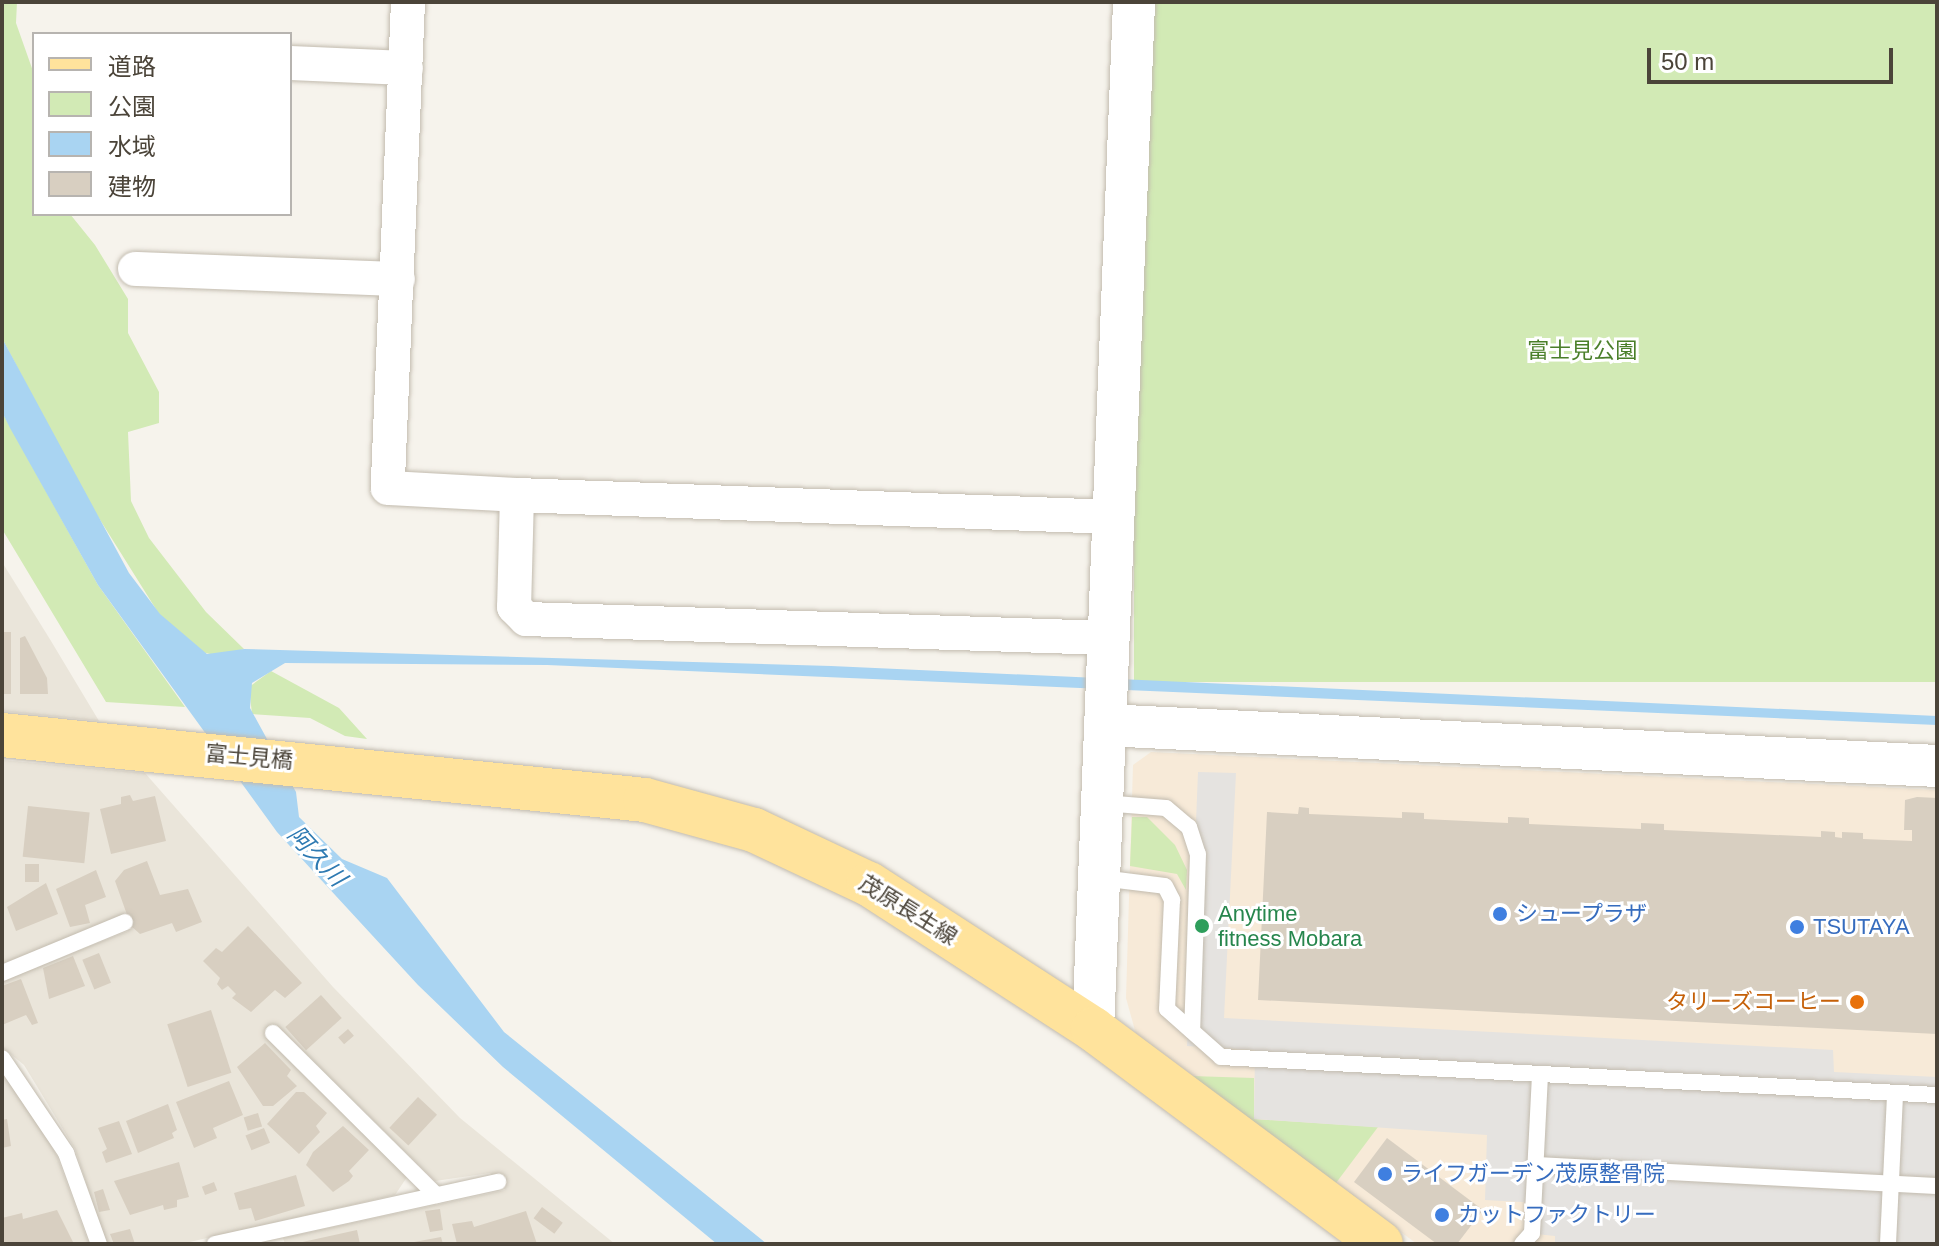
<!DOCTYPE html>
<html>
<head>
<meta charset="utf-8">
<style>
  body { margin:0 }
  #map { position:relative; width:1939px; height:1246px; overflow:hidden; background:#f6f3ec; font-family:Helvetica,"Noto Sans JP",sans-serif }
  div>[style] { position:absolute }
  .residential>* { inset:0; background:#eae5da }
  .commercial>* { inset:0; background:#f7ead8 }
  .green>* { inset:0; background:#d2eab5; transform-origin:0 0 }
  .parking>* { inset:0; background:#e5e3e0 }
  .water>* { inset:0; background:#a9d4f2 }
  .building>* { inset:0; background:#d8cfc1; transform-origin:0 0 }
  .roads { filter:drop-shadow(0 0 2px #c2bbae) drop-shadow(0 0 2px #c2bbae) }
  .service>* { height:16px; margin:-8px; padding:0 8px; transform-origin:8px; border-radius:8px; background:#fff }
  .minor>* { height:34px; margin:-17px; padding:0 17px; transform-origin:17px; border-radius:17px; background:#fff }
  .tertiary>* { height:42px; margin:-21px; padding:0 21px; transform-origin:21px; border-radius:21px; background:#fff }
  .primary>* { height:44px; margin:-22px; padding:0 22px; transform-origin:22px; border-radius:22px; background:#ffe39c }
  .dots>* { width:22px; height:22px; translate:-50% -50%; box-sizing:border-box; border:4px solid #fff; border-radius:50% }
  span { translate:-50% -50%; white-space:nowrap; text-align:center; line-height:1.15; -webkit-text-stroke:6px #fff; paint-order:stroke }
  .park-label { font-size:22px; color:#4a7f2a }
  .street-label { font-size:22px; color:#4b4439 }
  .leisure-label { font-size:22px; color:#27864d }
  .left { translate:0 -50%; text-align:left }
  .shop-label { font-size:22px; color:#366cbe }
  .food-label { font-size:22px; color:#c56008 }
  .right { translate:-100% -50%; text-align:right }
  .water-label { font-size:24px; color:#2e7ab2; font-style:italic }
  .frame { position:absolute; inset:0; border:4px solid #4b4439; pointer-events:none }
  .legend { position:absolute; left:32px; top:32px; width:260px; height:184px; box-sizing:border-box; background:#fff; border:2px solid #b7b4b0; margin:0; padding:10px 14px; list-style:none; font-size:24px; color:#4b4439 }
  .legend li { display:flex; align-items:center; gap:16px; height:40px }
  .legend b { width:40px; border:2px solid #b7b4b0 }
  .scale { position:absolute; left:1647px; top:48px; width:246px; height:36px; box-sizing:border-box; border:4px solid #4b4439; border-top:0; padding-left:10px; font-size:24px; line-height:28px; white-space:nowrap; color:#4b4439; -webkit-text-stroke:6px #fff; paint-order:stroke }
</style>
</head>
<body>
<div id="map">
  <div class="residential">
    <i style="clip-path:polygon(2px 562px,51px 641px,99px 721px,2px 711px)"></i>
    <i style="clip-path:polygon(2px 760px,145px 773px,333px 987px,460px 1118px,615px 1244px,285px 1244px,283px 1238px,505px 1190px,490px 1173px,435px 1181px,279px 1027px,267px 1039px,407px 1177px,395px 1195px,181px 1244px,106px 1244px,75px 1149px,24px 1065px,2px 1047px,2px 981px,128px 931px,122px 917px,2px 964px)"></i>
    <i style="clip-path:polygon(2px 1073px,33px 1112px,57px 1156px,89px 1244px,2px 1244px)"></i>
  </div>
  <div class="commercial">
    <i style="clip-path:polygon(1151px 752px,1937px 790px,1937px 1244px,1417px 1244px,1136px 1034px,1126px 998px,1133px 765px)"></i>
  </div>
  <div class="green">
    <i style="clip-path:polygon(2px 2px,17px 2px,16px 23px,34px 74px,34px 214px,70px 214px,95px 245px,128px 299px,128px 333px,159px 392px,159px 423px,128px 432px,131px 501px,149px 538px,206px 612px,244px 649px,219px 656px,197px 651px,159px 614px,82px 491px,2px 338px)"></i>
    <i style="left:1134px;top:2px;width:803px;height:680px"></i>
    <i style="clip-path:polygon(2px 412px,98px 585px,185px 707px,106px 702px,2px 529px)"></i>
    <i style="clip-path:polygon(271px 671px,339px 708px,367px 739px,345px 736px,310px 718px,252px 714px,249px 687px)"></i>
    <i style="clip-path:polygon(1132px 817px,1147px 817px,1175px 845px,1187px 870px,1186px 890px,1177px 874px,1130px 866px)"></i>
    <i style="clip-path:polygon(1191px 1076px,1254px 1078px,1254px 1119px,1378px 1127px,1336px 1183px)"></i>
  </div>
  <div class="parking">
    <i style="clip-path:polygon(1198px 772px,1236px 773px,1224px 1018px,1833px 1050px,1834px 1072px,1937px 1077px,1937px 1244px,1555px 1244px,1555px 1236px,1536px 1234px,1537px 1203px,1485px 1200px,1487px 1135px,1254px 1119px,1255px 1050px,1187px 1046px)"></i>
  </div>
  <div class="water">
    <i style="clip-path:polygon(2px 338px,129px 573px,160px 614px,207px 654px,244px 649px,831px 666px,1937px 716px,1937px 725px,547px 665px,285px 663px,252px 683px,250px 708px,296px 792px,299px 817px,342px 859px,387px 878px,504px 1032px,767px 1244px,717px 1244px,503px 1067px,418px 985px,277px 832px,98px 585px,10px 428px,2px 412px)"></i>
  </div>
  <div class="building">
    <i style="left:2px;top:632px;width:9px;height:62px"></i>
    <i style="clip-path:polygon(25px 636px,47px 678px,48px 694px,20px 694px,20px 638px)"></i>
    <i style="clip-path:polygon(130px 795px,133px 801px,155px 796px,166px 841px,111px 854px,100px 809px,121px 804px,121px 797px)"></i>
    <i style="clip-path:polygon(1917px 797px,1937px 798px,1937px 1034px,1258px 1000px,1267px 812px,1298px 814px,1299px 807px,1309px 808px,1309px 814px,1402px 818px,1402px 812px,1424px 813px,1424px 819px,1508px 823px,1508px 817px,1529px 818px,1529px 824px,1641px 829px,1641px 823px,1664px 824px,1664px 830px,1821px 837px,1821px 831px,1835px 832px,1835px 837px,1842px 838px,1842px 832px,1863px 833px,1863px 839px,1912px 841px,1912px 830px,1904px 830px,1905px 800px)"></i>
    <i style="left:28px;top:806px;width:62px;height:51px;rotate:6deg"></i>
    <i style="clip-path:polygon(147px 861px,160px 895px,188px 889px,202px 922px,176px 932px,172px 923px,140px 934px,131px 926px,115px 881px,124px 870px)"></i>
    <i style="left:25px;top:864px;width:14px;height:18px"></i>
    <i style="clip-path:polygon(96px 870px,106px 897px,85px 905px,90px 923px,70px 927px,56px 889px)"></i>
    <i style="clip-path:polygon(46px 883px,58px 914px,16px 931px,7px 907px)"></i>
    <i style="clip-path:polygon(248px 926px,302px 983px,285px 998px,275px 990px,251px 1012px,232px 998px,236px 994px,228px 986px,222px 990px,217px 984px,220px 978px,203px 961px,216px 948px,222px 952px)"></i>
    <i style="left:99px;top:953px;width:32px;height:18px;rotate:68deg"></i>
    <i style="clip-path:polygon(73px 956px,85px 986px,49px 999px,43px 968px)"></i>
    <i style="clip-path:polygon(21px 979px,38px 1023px,32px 1025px,26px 1015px,2px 1025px,2px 986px)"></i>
    <i style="left:321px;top:995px;width:31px;height:48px;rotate:48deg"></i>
    <i style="left:211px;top:1010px;width:66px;height:46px;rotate:72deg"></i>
    <i style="left:348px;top:1029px;width:9px;height:13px;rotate:49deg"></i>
    <i style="clip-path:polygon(265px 1043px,291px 1070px,287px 1076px,297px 1086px,273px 1106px,263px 1106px,237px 1067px)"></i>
    <i style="clip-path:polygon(229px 1081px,243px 1115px,213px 1128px,217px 1138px,194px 1148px,176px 1102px)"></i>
    <i style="clip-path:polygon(296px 1092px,304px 1092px,327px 1113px,316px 1126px,320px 1132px,299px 1154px,267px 1124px)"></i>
    <i style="left:418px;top:1097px;width:26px;height:42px;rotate:43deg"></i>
    <i style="clip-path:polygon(168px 1104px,177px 1130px,172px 1133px,174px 1138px,138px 1153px,126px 1121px)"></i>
    <i style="left:258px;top:1113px;width:14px;height:15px;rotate:73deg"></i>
    <i style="clip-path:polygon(7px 1119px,11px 1146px,2px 1148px,2px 1120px)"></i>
    <i style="clip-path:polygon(119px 1121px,132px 1154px,106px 1163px,102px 1152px,107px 1149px,98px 1128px)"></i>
    <i style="clip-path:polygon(343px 1126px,369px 1150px,349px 1171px,353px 1176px,349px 1181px,333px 1192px,306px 1165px,313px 1152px)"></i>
    <i style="left:264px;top:1128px;width:16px;height:20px;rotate:68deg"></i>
    <i style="clip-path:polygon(1387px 1138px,1483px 1210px,1457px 1244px,1437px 1244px,1354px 1182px)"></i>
    <i style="clip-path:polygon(179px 1162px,189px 1197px,177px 1200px,177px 1207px,164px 1210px,163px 1205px,130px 1215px,114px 1181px)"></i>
    <i style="clip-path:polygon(296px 1175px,305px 1206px,255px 1221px,251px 1208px,239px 1210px,234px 1193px)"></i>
    <i style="left:214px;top:1182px;width:9px;height:13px;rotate:69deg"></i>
    <i style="clip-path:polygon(103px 1189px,110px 1210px,99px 1212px,94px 1192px)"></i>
    <i style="left:542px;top:1207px;width:26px;height:14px;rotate:37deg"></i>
    <i style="clip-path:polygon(440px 1209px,443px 1230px,430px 1232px,425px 1211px)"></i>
    <i style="clip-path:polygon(57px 1210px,73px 1242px,3px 1244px,2px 1218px,22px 1213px,23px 1219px)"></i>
    <i style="clip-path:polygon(526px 1211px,537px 1244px,457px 1244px,452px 1224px,472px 1221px,474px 1227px)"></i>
    <i style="clip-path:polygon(130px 1229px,135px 1244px,114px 1244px,110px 1234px)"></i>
    <i style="clip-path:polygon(357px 1230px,360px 1244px,298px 1244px,298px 1243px)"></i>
    <i style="clip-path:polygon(441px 1237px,443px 1244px,414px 1244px,414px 1242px)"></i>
  </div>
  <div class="roads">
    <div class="service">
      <i style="left:1103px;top:803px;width:63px;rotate:4.5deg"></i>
      <i style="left:1166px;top:808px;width:30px;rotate:40deg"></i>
      <i style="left:1189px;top:827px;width:28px;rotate:72deg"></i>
      <i style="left:1198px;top:854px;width:177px;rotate:91.9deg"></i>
      <i style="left:1101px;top:878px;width:64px;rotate:7.1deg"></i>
      <i style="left:1165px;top:886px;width:16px;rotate:63deg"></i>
      <i style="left:1172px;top:900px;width:109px;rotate:92.6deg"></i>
      <i style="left:1167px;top:1009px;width:72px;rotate:41.6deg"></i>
      <i style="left:1221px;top:1057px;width:717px;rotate:3.04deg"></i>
      <i style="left:2px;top:973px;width:133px;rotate:-22.5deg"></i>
      <i style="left:273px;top:1033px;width:230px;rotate:44.8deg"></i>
      <i style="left:2px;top:1058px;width:115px;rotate:56deg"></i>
      <i style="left:66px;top:1153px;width:97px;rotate:70.1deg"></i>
      <i style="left:1535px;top:1165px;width:403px;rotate:3deg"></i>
      <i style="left:215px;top:1244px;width:290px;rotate:-12.4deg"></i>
      <i style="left:1522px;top:1244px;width:15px;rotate:-48deg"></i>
      <i style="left:1532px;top:1233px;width:159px;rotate:-87.1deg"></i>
      <i style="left:1888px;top:1244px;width:151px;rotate:-87.3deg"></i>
    </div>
    <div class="minor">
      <i style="left:408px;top:2px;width:486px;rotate:92.4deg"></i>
      <i style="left:388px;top:488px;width:129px;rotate:3.1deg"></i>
      <i style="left:517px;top:495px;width:112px;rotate:91.5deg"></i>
      <i style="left:514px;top:607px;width:17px;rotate:45deg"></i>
      <i style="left:526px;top:619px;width:583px;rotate:1.87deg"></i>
      <i style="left:290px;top:63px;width:116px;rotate:2.5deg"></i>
      <i style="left:135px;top:269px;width:263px;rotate:2.2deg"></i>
      <i style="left:517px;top:495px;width:597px;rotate:2.11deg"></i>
    </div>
    <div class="tertiary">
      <i style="left:1105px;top:725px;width:833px;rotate:2.82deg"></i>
      <i style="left:1093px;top:1029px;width:1028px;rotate:-87.71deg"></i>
    </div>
    <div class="primary">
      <i style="left:2px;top:735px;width:646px;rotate:5.77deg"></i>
      <i style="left:645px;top:800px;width:113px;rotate:15.4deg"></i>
      <i style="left:754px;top:830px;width:127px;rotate:25.2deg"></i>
      <i style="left:869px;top:884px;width:267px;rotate:32.9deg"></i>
      <i style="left:1093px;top:1029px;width:359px;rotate:36.7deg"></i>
    </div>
  </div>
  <div class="dots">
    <i style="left:1500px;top:914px;background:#3f7fe0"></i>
    <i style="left:1202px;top:926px;background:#2e9e5b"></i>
    <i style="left:1797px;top:927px;background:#3f7fe0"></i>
    <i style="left:1857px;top:1002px;background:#e8710a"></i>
    <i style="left:1385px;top:1174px;background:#3f7fe0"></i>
    <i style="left:1442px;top:1215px;background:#3f7fe0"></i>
  </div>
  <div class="park-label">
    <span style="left:1582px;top:351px">富士見公園</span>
  </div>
  <div class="street-label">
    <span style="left:249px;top:757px;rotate:5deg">富士見橋</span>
    <span style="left:908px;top:910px;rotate:32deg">茂原長生線</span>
  </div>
  <div class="leisure-label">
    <span class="left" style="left:1218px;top:926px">Anytime<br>fitness Mobara</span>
  </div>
  <div class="shop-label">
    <span class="left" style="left:1516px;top:914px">シュープラザ</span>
    <span class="left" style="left:1813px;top:927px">TSUTAYA</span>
    <span class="left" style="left:1401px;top:1174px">ライフガーデン茂原整骨院</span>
    <span class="left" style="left:1458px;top:1215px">カットファクトリー</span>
  </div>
  <div class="food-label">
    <span class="right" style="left:1841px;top:1002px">タリーズコーヒー</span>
  </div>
  <div class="water-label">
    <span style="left:317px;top:856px;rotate:47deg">阿久川</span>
  </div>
  <div class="frame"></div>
  <ul class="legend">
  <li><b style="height:10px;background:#ffe39c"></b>道路</li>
  <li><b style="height:22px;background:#d2eab5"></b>公園</li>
  <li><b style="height:22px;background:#a9d4f2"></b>水域</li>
  <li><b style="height:22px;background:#d8cfc1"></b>建物</li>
  </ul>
  <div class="scale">50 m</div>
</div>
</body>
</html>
